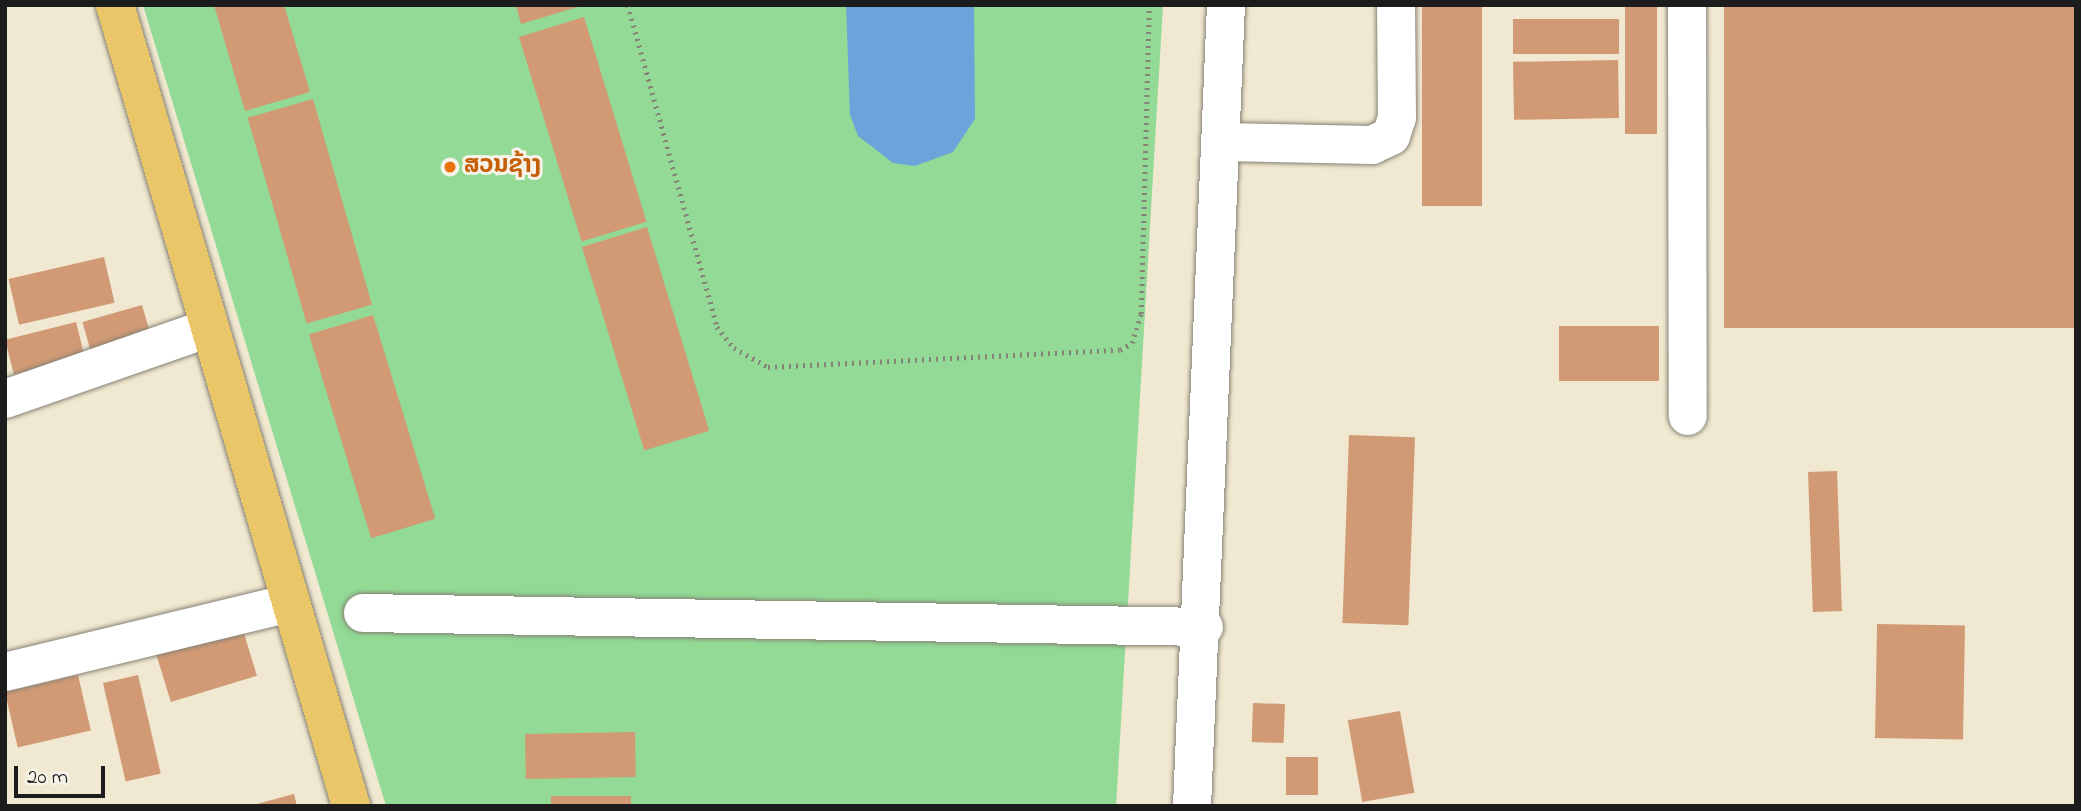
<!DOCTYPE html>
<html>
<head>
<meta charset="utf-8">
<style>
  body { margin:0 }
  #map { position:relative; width:2081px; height:811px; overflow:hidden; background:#f0e8d0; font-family:"Indie Flower","Noto Sans Lao",sans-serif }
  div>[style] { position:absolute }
  .green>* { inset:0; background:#92da95 }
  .water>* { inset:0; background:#6aa4da }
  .building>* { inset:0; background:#d19a75; transform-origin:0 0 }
  .path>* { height:4.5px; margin-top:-2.25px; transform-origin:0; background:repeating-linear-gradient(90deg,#868276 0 2px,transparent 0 7px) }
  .roads { filter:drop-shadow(0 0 2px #868276) drop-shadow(0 0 2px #868276) }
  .minor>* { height:38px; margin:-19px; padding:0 19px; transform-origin:19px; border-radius:19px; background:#fff }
  .major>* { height:38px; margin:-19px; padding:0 19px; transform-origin:19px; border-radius:19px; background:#e9c769 }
  .dots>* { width:19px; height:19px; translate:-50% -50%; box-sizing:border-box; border:4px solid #f7f3e8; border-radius:50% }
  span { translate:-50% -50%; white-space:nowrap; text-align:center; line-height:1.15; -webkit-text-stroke:6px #f7f3e8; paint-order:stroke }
  .food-label { font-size:24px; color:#c56008; font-weight:700 }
  .left { translate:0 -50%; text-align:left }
  .frame { position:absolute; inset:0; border:7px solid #1c1c1c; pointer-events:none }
  .scale { position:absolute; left:14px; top:766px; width:91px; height:32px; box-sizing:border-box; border:4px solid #1c1c1c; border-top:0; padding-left:9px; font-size:21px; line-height:24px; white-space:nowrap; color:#1c1c1c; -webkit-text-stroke:5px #f7f3e8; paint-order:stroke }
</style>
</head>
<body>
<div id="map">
  <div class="green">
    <i style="clip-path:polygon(143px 5px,1163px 5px,1116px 806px,386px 806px)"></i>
  </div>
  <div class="water">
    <i style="clip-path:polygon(846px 5px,974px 5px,975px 119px,953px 152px,915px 166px,893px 163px,858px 136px,850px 115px)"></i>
  </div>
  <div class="building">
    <i style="clip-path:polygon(214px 5px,284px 5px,310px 92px,245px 111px)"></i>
    <i style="clip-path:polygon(516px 5px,581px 5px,581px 6px,521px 24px)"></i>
    <i style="left:1422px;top:5px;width:60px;height:201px"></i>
    <i style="left:1625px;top:5px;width:32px;height:129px"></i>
    <i style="left:1724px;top:5px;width:352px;height:323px"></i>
    <i style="left:584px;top:17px;width:214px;height:68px;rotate:73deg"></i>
    <i style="left:1619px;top:19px;width:35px;height:106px;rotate:90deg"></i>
    <i style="left:1618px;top:60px;width:58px;height:105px;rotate:89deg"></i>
    <i style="left:313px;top:99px;width:214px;height:68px;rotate:74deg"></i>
    <i style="left:647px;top:227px;width:213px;height:68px;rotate:73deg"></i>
    <i style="left:104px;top:257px;width:47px;height:98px;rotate:77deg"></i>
    <i style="left:142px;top:305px;width:33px;height:62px;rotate:74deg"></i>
    <i style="left:373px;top:315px;width:213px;height:67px;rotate:73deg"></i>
    <i style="left:76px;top:322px;width:36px;height:73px;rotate:76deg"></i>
    <i style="left:1659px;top:326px;width:55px;height:100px;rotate:90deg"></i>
    <i style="left:1349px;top:435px;width:66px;height:188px;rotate:2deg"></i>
    <i style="left:1837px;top:471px;width:140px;height:29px;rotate:88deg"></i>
    <i style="left:1877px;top:624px;width:88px;height:114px;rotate:1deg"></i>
    <i style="left:242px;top:627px;width:51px;height:90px;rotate:73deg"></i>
    <i style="left:78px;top:675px;width:57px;height:75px;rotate:77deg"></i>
    <i style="left:138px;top:675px;width:101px;height:36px;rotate:77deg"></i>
    <i style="left:1253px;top:703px;width:32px;height:39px;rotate:2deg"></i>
    <i style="left:1400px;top:711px;width:83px;height:53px;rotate:80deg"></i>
    <i style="left:635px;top:732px;width:45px;height:110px;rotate:89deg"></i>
    <i style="left:1286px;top:757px;width:32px;height:38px"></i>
    <i style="clip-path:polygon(294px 794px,297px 806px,253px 806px,253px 805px)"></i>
    <i style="left:551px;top:796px;width:80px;height:10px"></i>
  </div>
  <div class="path">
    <i style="left:628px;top:5px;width:334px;rotate:74.5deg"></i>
    <i style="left:717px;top:327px;width:27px;rotate:51deg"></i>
    <i style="left:734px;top:348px;width:39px;rotate:29deg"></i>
    <i style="left:768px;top:367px;width:352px;rotate:-2.8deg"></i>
    <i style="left:1120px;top:350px;width:14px;rotate:-30deg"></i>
    <i style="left:1132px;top:343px;width:30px;rotate:-73deg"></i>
    <i style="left:1141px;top:314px;width:309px;rotate:-88.5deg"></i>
  </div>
  <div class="roads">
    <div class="minor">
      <i style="left:1687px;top:5px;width:411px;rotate:89.9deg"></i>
      <i style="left:1223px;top:142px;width:149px;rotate:1.2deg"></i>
      <i style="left:1372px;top:145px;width:21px;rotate:-25deg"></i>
      <i style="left:1391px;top:136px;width:19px;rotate:-72deg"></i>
      <i style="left:1397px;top:118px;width:113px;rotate:-90.5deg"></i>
      <i style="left:5px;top:399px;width:216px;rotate:-19.2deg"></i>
      <i style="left:363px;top:613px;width:841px;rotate:0.95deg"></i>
      <i style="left:5px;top:672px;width:294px;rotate:-13.6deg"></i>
      <i style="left:1192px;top:806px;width:802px;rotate:-87.57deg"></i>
    </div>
    <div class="major">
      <i style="left:115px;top:5px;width:835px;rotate:73.58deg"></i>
    </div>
  </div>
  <div class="dots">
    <i style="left:450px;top:167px;background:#e8710a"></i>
  </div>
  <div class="food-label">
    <span class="left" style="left:464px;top:167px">ສວນຊ້າງ</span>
  </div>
  <div class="frame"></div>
  <div class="scale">20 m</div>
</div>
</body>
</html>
